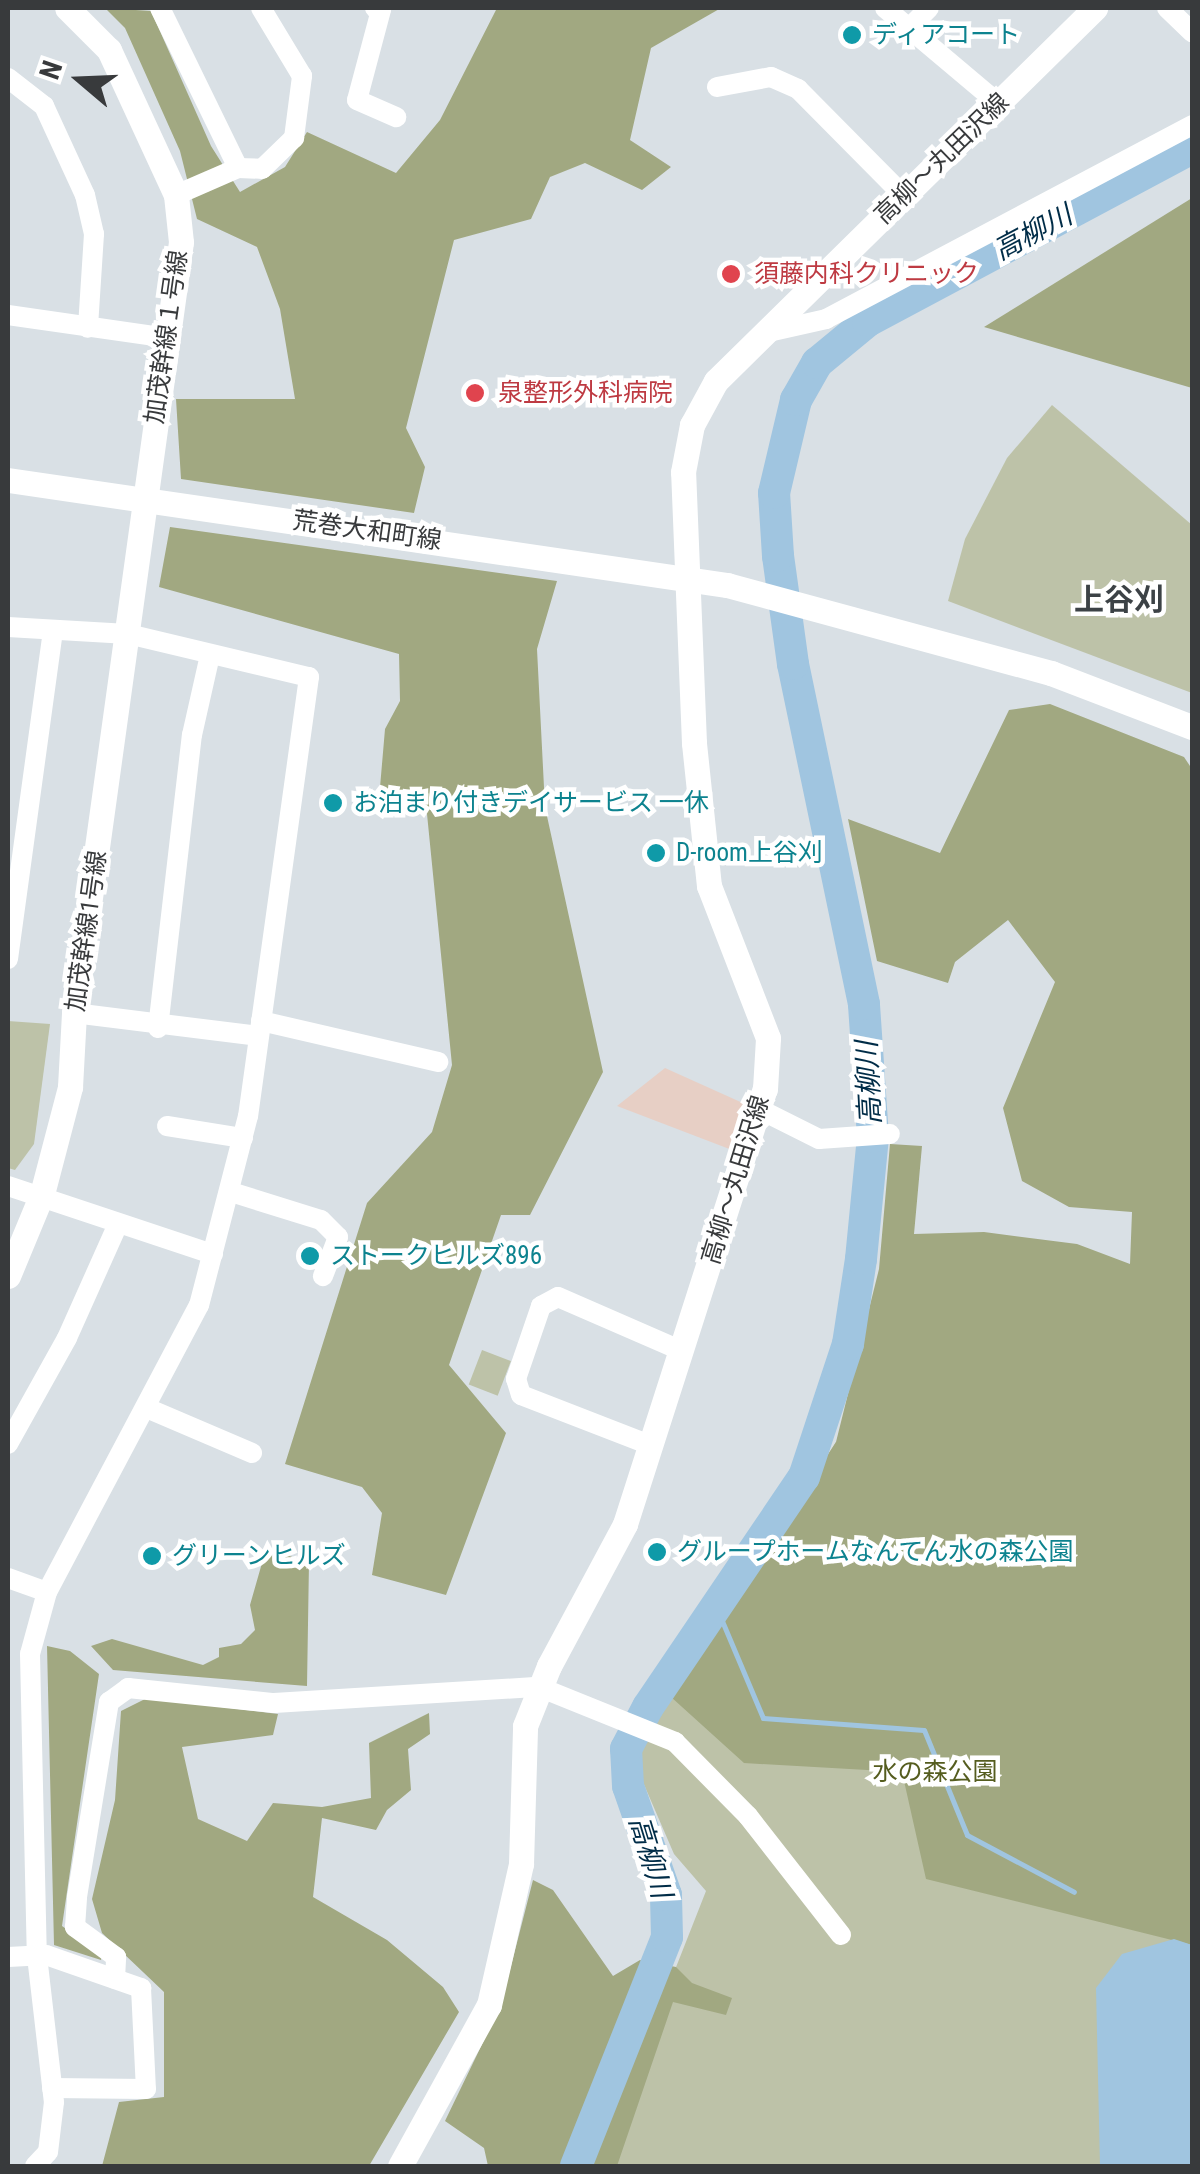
<!DOCTYPE html>
<html>
<head>
<meta charset="utf-8">
<style>
  body { margin:0 }
  #map { position:relative; width:1200px; height:2174px; overflow:hidden; background:#d9e0e5; font-family:"Roboto Condensed","Noto Sans JP",sans-serif }
  div>[style] { position:absolute }
  .industrial>* { inset:0; background:#e7cfc5 }
  .green>* { inset:0; background:#bdc2a8; transform-origin:0 0 }
  .forest>* { inset:0; background:#a1a881 }
  .water>* { inset:0; background:#a0c5e0 }
  .stream>* { height:5px; margin:-2.5px; padding:0 2.5px; transform-origin:2.5px; border-radius:2.5px; background:#a0c5e0 }
  .river>* { height:32px; margin:-16px; padding:0 16px; transform-origin:16px; border-radius:16px; background:#a0c5e0 }
  .minor>* { height:20px; margin:-10px; padding:0 10px; transform-origin:10px; border-radius:10px; background:#fff }
  .tertiary>* { height:25px; margin:-12.5px; padding:0 12.5px; transform-origin:12.5px; border-radius:12.5px; background:#fff }
  .dots>* { width:28px; height:28px; translate:-50% -50%; box-sizing:border-box; border:5px solid #fff; border-radius:50% }
  span { translate:-50% -50%; white-space:nowrap; text-align:center; line-height:1.15; -webkit-text-stroke:9px #fff; paint-order:stroke }
  .culture-label { font-size:25px; color:#0d838f }
  .left { translate:0 -50%; text-align:left }
  .street-label { font-size:25px; color:#383a3c }
  .health-label { font-size:25px; color:#be3a42 }
  .park-label { font-size:25px; color:#555d1f }
  .water-label { font-size:28px; color:#002c47; font-style:italic }
  .quarter-label { font-size:30px; color:#3c4246; font-weight:700 }
  .frame { position:absolute; inset:0; border:10px solid #383a3c; pointer-events:none }
  .north { position:absolute; left:30px; top:30px; width:100px; height:100px; -webkit-text-stroke:8px #fff; paint-order:stroke; rotate:289deg; font-size:28px; font-weight:700; line-height:40px; text-align:center; color:#383a3c }
  .north::after { content:''; display:block; margin:auto; width:35px; height:45px; background:#383a3c; clip-path:polygon(50% 0,100% 100%,50% 72%,0 100%) }
</style>
</head>
<body>
<div id="map">
  <div class="industrial">
    <i style="clip-path:polygon(665px 1068px,745px 1104px,732px 1150px,617px 1106px)"></i>
  </div>
  <div class="green">
    <i style="clip-path:polygon(1052px 405px,1192px 525px,1192px 693px,948px 601px,965px 539px,1007px 458px)"></i>
    <i style="clip-path:polygon(1192px 888px,1192px 2166px,503px 2166px,606px 1987px,669px 1985px,706px 1891px,674px 1854px,642px 1780px,642px 1750px,656px 1717px,707px 1649px,836px 1442px,1154px 1305px)"></i>
    <i style="clip-path:polygon(8px 1021px,50px 1024px,34px 1144px,15px 1170px,8px 1168px)"></i>
    <i style="left:482px;top:1350px;width:31px;height:37px;rotate:21deg"></i>
  </div>
  <div class="forest">
    <i style="clip-path:polygon(105px 8px,151px 11px,211px 146px,240px 192px,285px 167px,307px 132px,396px 173px,440px 120px,497px 8px,721px 8px,651px 48px,630px 140px,671px 167px,642px 190px,585px 163px,550px 177px,531px 219px,454px 240px,406px 428px,425px 467px,414px 513px,181px 479px,176px 399px,295px 399px,280px 309px,257px 247px,197px 219px,180px 151px,125px 28px)"></i>
    <i style="clip-path:polygon(1192px 198px,1192px 388px,984px 327px)"></i>
    <i style="clip-path:polygon(170px 527px,557px 581px,537px 649px,545px 807px,603px 1072px,530px 1215px,501px 1215px,449px 1365px,506px 1433px,446px 1595px,372px 1575px,382px 1513px,362px 1487px,285px 1464px,367px 1203px,432px 1132px,452px 1065px,427px 814px,379px 799px,385px 729px,400px 701px,399px 654px,159px 587px)"></i>
    <i style="clip-path:polygon(1050px 704px,1184px 757px,1192px 769px,1192px 1945px,926px 1879px,902px 1772px,744px 1763px,671px 1697px,836px 1442px,879px 1269px,890px 1144px,922px 1146px,914px 1234px,984px 1232px,1077px 1244px,1130px 1264px,1132px 1212px,1069px 1207px,1022px 1181px,1003px 1108px,1055px 982px,1008px 920px,955px 962px,948px 983px,877px 961px,848px 819px,940px 853px,1009px 710px)"></i>
    <i style="clip-path:polygon(266px 1549px,309px 1562px,307px 1686px,113px 1670px,91px 1646px,112px 1639px,203px 1665px,219px 1657px,219px 1648px,241px 1644px,255px 1630px,250px 1605px)"></i>
    <i style="clip-path:polygon(47px 1646px,70px 1651px,99px 1674px,62px 1926px,102px 1954px,101px 1960px,54px 1945px)"></i>
    <i style="clip-path:polygon(147px 1698px,278px 1714px,273px 1735px,182px 1747px,198px 1819px,247px 1841px,273px 1803px,322px 1807px,371px 1798px,369px 1743px,429px 1713px,430px 1734px,408px 1749px,411px 1790px,387px 1810px,376px 1830px,322px 1818px,313px 1897px,387px 1940px,443px 1987px,459px 2012px,369px 2166px,102px 2166px,119px 2102px,164px 2097px,164px 1992px,102px 1933px,92px 1899px,115px 1800px,121px 1711px)"></i>
    <i style="clip-path:polygon(533px 1880px,553px 1890px,613px 1976px,640px 1960px,676px 1967px,692px 1983px,732px 1998px,726px 2015px,673px 2002px,617px 2166px,488px 2166px,484px 2148px,445px 2121px,501px 2005px)"></i>
  </div>
  <div class="water">
    <i style="clip-path:polygon(1174px 1939px,1192px 1945px,1192px 2166px,1100px 2166px,1096px 1988px,1122px 1954px)"></i>
  </div>
  <div class="stream">
    <i style="left:717px;top:1609px;width:118px;rotate:67.1deg"></i>
    <i style="left:763px;top:1718px;width:161px;rotate:4.3deg"></i>
    <i style="left:924px;top:1730px;width:113px;rotate:67.7deg"></i>
    <i style="left:967px;top:1835px;width:121px;rotate:28deg"></i>
  </div>
  <div class="river">
    <i style="left:576px;top:2166px;width:246px;rotate:-68.3deg"></i>
    <i style="left:667px;top:1937px;width:42px;rotate:-91.4deg"></i>
    <i style="left:666px;top:1895px;width:115px;rotate:-109.2deg"></i>
    <i style="left:628px;top:1786px;width:37px;rotate:-93deg"></i>
    <i style="left:626px;top:1749px;width:47px;rotate:-62.4deg"></i>
    <i style="left:648px;top:1707px;width:278px;rotate:-55.9deg"></i>
    <i style="left:804px;top:1477px;width:140px;rotate:-71.7deg"></i>
    <i style="left:848px;top:1344px;width:86px;rotate:-81.3deg"></i>
    <i style="left:861px;top:1259px;width:123px;rotate:-84.4deg"></i>
    <i style="left:873px;top:1137px;width:133px;rotate:-93.9deg"></i>
    <i style="left:864px;top:1004px;width:347px;rotate:-101.8deg"></i>
    <i style="left:793px;top:664px;width:109px;rotate:-97.9deg"></i>
    <i style="left:778px;top:556px;width:63px;rotate:-93.6deg"></i>
    <i style="left:774px;top:493px;width:96px;rotate:-76.7deg"></i>
    <i style="left:796px;top:400px;width:43px;rotate:-60.4deg"></i>
    <i style="left:817px;top:363px;width:66px;rotate:-39.5deg"></i>
    <i style="left:868px;top:321px;width:367px;rotate:-28.1deg"></i>
  </div>
  <div class="minor">
    <i style="left:160px;top:8px;width:178px;rotate:64deg"></i>
    <i style="left:375px;top:8px;width:6px;rotate:18deg"></i>
    <i style="left:381px;top:10px;width:93px;rotate:104.9deg"></i>
    <i style="left:357px;top:100px;width:43px;rotate:23.6deg"></i>
    <i style="left:885px;top:8px;width:148px;rotate:40.1deg"></i>
    <i style="left:1167px;top:8px;width:35px;rotate:44deg"></i>
    <i style="left:909px;top:28px;width:28px;rotate:-45deg"></i>
    <i style="left:8px;top:78px;width:46px;rotate:37.9deg"></i>
    <i style="left:44px;top:106px;width:98px;rotate:65.3deg"></i>
    <i style="left:85px;top:195px;width:40px;rotate:77deg"></i>
    <i style="left:94px;top:234px;width:94px;rotate:93.7deg"></i>
    <i style="left:717px;top:87px;width:55px;rotate:-10.5deg"></i>
    <i style="left:771px;top:77px;width:30px;rotate:24deg"></i>
    <i style="left:798px;top:89px;width:151px;rotate:45.3deg"></i>
    <i style="left:176px;top:195px;width:68px;rotate:-23.5deg"></i>
    <i style="left:238px;top:168px;width:24px;rotate:2deg"></i>
    <i style="left:262px;top:169px;width:45px;rotate:-44.1deg"></i>
    <i style="left:294px;top:138px;width:63px;rotate:-82.6deg"></i>
    <i style="left:302px;top:76px;width:79px;rotate:-121.1deg"></i>
    <i style="left:8px;top:315px;width:161px;rotate:8.2deg"></i>
    <i style="left:764px;top:333px;width:64px;rotate:-12.7deg"></i>
    <i style="left:826px;top:319px;width:414px;rotate:-27.9deg"></i>
    <i style="left:8px;top:627px;width:120px;rotate:3.3deg"></i>
    <i style="left:128px;top:634px;width:186px;rotate:13.4deg"></i>
    <i style="left:309px;top:677px;width:443px;rotate:97.9deg"></i>
    <i style="left:248px;top:1116px;width:195px;rotate:104.5deg"></i>
    <i style="left:199px;top:1305px;width:325px;rotate:117.9deg"></i>
    <i style="left:47px;top:1592px;width:64px;rotate:105.3deg"></i>
    <i style="left:30px;top:1654px;width:302px;rotate:88.7deg"></i>
    <i style="left:37px;top:1956px;width:147px;rotate:83.4deg"></i>
    <i style="left:54px;top:2102px;width:50px;rotate:96.8deg"></i>
    <i style="left:48px;top:2152px;width:19px;rotate:133deg"></i>
    <i style="left:8px;top:959px;width:331px;rotate:-82.2deg"></i>
    <i style="left:74px;top:1013px;width:186px;rotate:7.1deg"></i>
    <i style="left:261px;top:1021px;width:182px;rotate:13deg"></i>
    <i style="left:158px;top:1028px;width:295px;rotate:-83.4deg"></i>
    <i style="left:192px;top:735px;width:82px;rotate:-77.3deg"></i>
    <i style="left:759px;top:1109px;width:67px;rotate:26.6deg"></i>
    <i style="left:819px;top:1139px;width:71px;rotate:-4deg"></i>
    <i style="left:167px;top:1126px;width:77px;rotate:9deg"></i>
    <i style="left:8px;top:1186px;width:216px;rotate:18.4deg"></i>
    <i style="left:231px;top:1192px;width:94px;rotate:17.3deg"></i>
    <i style="left:321px;top:1220px;width:24px;rotate:45deg"></i>
    <i style="left:338px;top:1237px;width:42px;rotate:111deg"></i>
    <i style="left:149px;top:1409px;width:112px;rotate:23.1deg"></i>
    <i style="left:8px;top:1444px;width:121px;rotate:-60.9deg"></i>
    <i style="left:67px;top:1338px;width:125px;rotate:-65.9deg"></i>
    <i style="left:650px;top:1445px;width:138px;rotate:-158.8deg"></i>
    <i style="left:521px;top:1395px;width:17px;rotate:-107deg"></i>
    <i style="left:516px;top:1379px;width:77px;rotate:-71.1deg"></i>
    <i style="left:541px;top:1306px;width:19px;rotate:-28deg"></i>
    <i style="left:558px;top:1297px;width:135px;rotate:23.5deg"></i>
    <i style="left:8px;top:1578px;width:41px;rotate:19.7deg"></i>
    <i style="left:8px;top:1957px;width:38px;rotate:-3deg"></i>
    <i style="left:46px;top:1955px;width:101px;rotate:19.2deg"></i>
    <i style="left:141px;top:1988px;width:101px;rotate:87.2deg"></i>
    <i style="left:146px;top:2089px;width:94px;rotate:-179.4deg"></i>
    <i style="left:115px;top:1979px;width:22px;rotate:-87deg"></i>
    <i style="left:116px;top:1957px;width:51px;rotate:-143.8deg"></i>
    <i style="left:75px;top:1927px;width:30px;rotate:-86deg"></i>
    <i style="left:77px;top:1897px;width:198px;rotate:-80.7deg"></i>
    <i style="left:109px;top:1702px;width:24px;rotate:-36deg"></i>
    <i style="left:128px;top:1688px;width:147px;rotate:5.9deg"></i>
    <i style="left:274px;top:1703px;width:265px;rotate:-3.5deg"></i>
    <i style="left:539px;top:1687px;width:147px;rotate:22deg"></i>
    <i style="left:675px;top:1742px;width:104px;rotate:45.4deg"></i>
    <i style="left:748px;top:1816px;width:151px;rotate:52deg"></i>
  </div>
  <div class="tertiary">
    <i style="left:8px;top:480px;width:727px;rotate:8.31deg"></i>
    <i style="left:727px;top:585px;width:336px;rotate:15.2deg"></i>
    <i style="left:1051px;top:673px;width:151px;rotate:21deg"></i>
    <i style="left:8px;top:1276px;width:89px;rotate:-67.5deg"></i>
    <i style="left:42px;top:1194px;width:111px;rotate:-75.3deg"></i>
    <i style="left:70px;top:1087px;width:74px;rotate:-86.9deg"></i>
    <i style="left:74px;top:1013px;width:778px;rotate:-82.1deg"></i>
    <i style="left:181px;top:242px;width:47px;rotate:-96.1deg"></i>
    <i style="left:176px;top:195px;width:160px;rotate:-114.8deg"></i>
    <i style="left:109px;top:50px;width:59px;rotate:-135deg"></i>
    <i style="left:400px;top:2166px;width:184px;rotate:-61.1deg"></i>
    <i style="left:489px;top:2005px;width:145px;rotate:-77.2deg"></i>
    <i style="left:521px;top:1864px;width:138px;rotate:-88.3deg"></i>
    <i style="left:525px;top:1726px;width:65px;rotate:-68.2deg"></i>
    <i style="left:549px;top:1666px;width:161px;rotate:-61.8deg"></i>
    <i style="left:625px;top:1524px;width:457px;rotate:-72.2deg"></i>
    <i style="left:765px;top:1089px;width:51px;rotate:-86.6deg"></i>
    <i style="left:768px;top:1038px;width:163px;rotate:-111.2deg"></i>
    <i style="left:709px;top:886px;width:144px;rotate:-96deg"></i>
    <i style="left:694px;top:743px;width:271px;rotate:-92.3deg"></i>
    <i style="left:683px;top:472px;width:48px;rotate:-79.2deg"></i>
    <i style="left:692px;top:425px;width:50px;rotate:-61.4deg"></i>
    <i style="left:716px;top:381px;width:532px;rotate:-44.54deg"></i>
  </div>
  <div class="dots">
    <i style="left:852px;top:35px;background:#0f9aa8"></i>
    <i style="left:731px;top:274px;background:#e0444e"></i>
    <i style="left:475px;top:393px;background:#e0444e"></i>
    <i style="left:333px;top:803px;background:#0f9aa8"></i>
    <i style="left:656px;top:853px;background:#0f9aa8"></i>
    <i style="left:310px;top:1256px;background:#0f9aa8"></i>
    <i style="left:657px;top:1552px;background:#0f9aa8"></i>
    <i style="left:152px;top:1556px;background:#0f9aa8"></i>
  </div>
  <div class="culture-label">
    <span class="left" style="left:872px;top:35px">ディアコート</span>
    <span class="left" style="left:353px;top:803px">お泊まり付きデイサービス 一休</span>
    <span class="left" style="left:676px;top:853px">D-room上谷刈</span>
    <span class="left" style="left:330px;top:1256px">ストークヒルズ896</span>
    <span class="left" style="left:677px;top:1552px">グループホームなんてん水の森公園</span>
    <span class="left" style="left:172px;top:1556px">グリーンヒルズ</span>
  </div>
  <div class="street-label">
    <span style="left:942px;top:159px;rotate:-44deg">高柳～丸田沢線</span>
    <span style="left:167px;top:337px;rotate:-82deg">加茂幹線１号線</span>
    <span style="left:367px;top:531px;rotate:8deg">荒巻大和町線</span>
    <span style="left:87px;top:931px;rotate:-82deg">加茂幹線1号線</span>
    <span style="left:736px;top:1180px;rotate:-73deg">高柳～丸田沢線</span>
  </div>
  <div class="health-label">
    <span class="left" style="left:754px;top:274px">須藤内科クリニック</span>
    <span class="left" style="left:498px;top:393px">泉整形外科病院</span>
  </div>
  <div class="park-label">
    <span style="left:935px;top:1772px">水の森公園</span>
  </div>
  <div class="water-label">
    <span style="left:1033px;top:233px;rotate:-28deg">高柳川</span>
    <span style="left:869px;top:1083px;rotate:-93deg">高柳川</span>
    <span style="left:650px;top:1857px;rotate:73deg">高柳川</span>
  </div>
  <div class="quarter-label">
    <span style="left:1119px;top:600px">上谷刈</span>
  </div>
  <div class="frame"></div>
  <div class="north">N</div>
</div>
</body>
</html>
